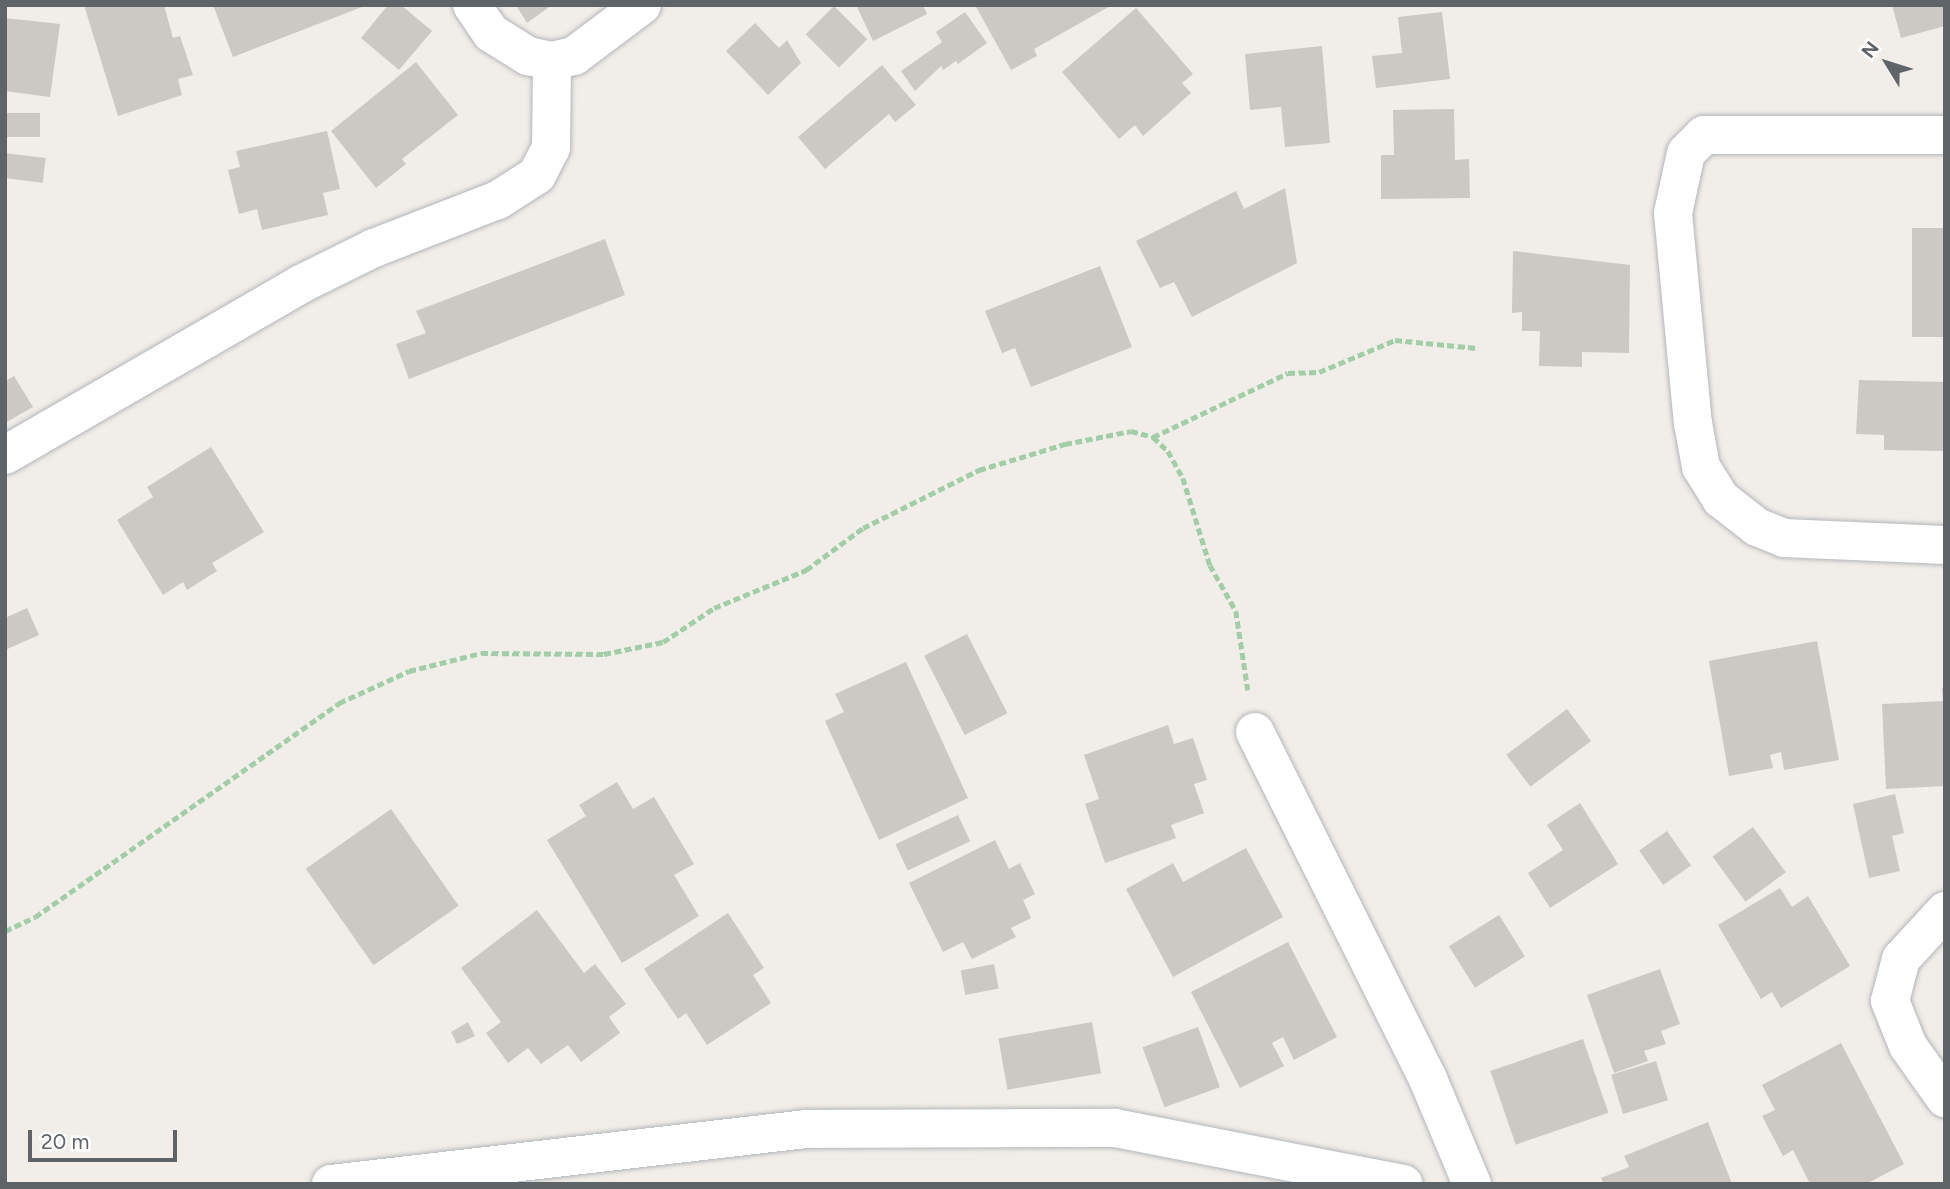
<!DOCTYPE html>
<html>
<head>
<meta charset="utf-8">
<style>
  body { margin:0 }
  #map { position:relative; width:1950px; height:1189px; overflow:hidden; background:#f1ede8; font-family:Figtree,sans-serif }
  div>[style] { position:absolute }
  .building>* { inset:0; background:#ccc8c4; transform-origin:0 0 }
  .path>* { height:4.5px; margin-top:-2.25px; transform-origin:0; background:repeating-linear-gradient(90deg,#a1cda7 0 7px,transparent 0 10.5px) }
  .roads { filter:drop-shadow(0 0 2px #b3b6ba) drop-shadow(0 0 2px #b3b6ba) }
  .minor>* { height:38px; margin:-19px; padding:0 19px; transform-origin:19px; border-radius:19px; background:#fff }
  span { translate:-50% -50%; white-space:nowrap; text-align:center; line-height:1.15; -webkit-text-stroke:5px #fff; paint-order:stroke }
  .frame { position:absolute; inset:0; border:7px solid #5f6468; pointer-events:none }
  .north { position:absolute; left:1852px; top:28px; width:70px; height:70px; -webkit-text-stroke:5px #fff; paint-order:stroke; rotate:308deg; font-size:19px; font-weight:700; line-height:28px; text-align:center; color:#5f6468 }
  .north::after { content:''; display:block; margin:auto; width:24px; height:32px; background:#5f6468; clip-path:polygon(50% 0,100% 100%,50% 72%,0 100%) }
  .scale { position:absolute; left:28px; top:1130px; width:149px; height:32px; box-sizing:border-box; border:4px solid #5f6468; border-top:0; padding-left:9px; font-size:21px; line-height:24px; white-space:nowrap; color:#5f6468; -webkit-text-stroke:5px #fff; paint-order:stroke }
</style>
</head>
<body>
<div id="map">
  <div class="building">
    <i style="clip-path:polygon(84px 5px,164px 5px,173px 38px,180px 36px,193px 75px,178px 79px,182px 95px,118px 116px)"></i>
    <i style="clip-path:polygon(213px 5px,367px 5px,233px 57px)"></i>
    <i style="clip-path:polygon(388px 5px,401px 5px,432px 31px,399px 70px,361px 38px)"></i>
    <i style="clip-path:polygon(516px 5px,552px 5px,527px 23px)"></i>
    <i style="clip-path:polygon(856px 5px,923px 5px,927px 14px,873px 41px)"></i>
    <i style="clip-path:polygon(975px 5px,1016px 7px,1112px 5px,1034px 49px,1037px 56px,1011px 70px)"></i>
    <i style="clip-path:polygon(1892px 5px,1945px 5px,1945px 26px,1901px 38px)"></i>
    <i style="left:834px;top:6px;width:47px;height:40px;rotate:45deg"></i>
    <i style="clip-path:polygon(1136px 8px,1193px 74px,1182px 83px,1191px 93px,1143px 136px,1135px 125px,1119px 139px,1062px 72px)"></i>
    <i style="clip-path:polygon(965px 12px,987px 43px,958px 64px,956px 61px,943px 70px,941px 66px,915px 91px,901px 71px,942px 42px,936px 32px)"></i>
    <i style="clip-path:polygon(1442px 12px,1450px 79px,1376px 88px,1372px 56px,1402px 53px,1398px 17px)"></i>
    <i style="clip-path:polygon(5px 18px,60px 24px,50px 97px,5px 91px)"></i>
    <i style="clip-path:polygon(755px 23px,779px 48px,787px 40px,801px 63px,768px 95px,726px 51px)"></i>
    <i style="clip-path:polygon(1322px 46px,1330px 143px,1285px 147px,1281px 107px,1250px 110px,1245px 54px)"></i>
    <i style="clip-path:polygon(416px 62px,458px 115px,402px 159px,406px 164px,376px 188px,331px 131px)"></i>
    <i style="clip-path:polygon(882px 65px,916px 105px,895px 122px,889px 114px,825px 169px,798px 137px)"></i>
    <i style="clip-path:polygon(1454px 109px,1455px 160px,1469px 159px,1470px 198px,1381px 199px,1381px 155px,1394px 155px,1393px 110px)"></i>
    <i style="left:5px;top:113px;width:35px;height:24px"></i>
    <i style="clip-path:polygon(327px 131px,340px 189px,323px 193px,328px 215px,262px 230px,257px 209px,239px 214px,228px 170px,240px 167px,236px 151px)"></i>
    <i style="left:5px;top:153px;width:41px;height:25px;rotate:7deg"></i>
    <i style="clip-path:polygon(1285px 188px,1297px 263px,1192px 317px,1174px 282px,1160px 288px,1136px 241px,1236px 191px,1244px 209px)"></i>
    <i style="left:1912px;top:228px;width:33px;height:109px"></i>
    <i style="clip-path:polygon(605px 239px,625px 295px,409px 379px,396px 344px,426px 333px,416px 311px)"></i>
    <i style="clip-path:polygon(1513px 251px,1630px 265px,1629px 353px,1582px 352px,1582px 367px,1539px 366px,1540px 331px,1522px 331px,1522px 312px,1512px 313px)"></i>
    <i style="clip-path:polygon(1100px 266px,1132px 347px,1031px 387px,1015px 348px,1002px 353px,985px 311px)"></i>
    <i style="clip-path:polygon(14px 376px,33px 407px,5px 423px,5px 381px)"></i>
    <i style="clip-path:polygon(1859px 380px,1945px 382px,1945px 451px,1884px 450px,1884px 435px,1856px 434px)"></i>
    <i style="clip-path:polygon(211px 447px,264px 532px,212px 563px,217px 571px,187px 590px,183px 582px,163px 595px,117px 520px,153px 497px,147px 487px)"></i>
    <i style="clip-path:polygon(27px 608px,39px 635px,5px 650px,5px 618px)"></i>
    <i style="left:967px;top:634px;width:89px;height:48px;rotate:63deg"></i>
    <i style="clip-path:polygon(1817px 641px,1839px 760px,1784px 770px,1781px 752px,1770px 755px,1773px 768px,1729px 776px,1709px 661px)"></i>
    <i style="clip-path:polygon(906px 662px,968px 798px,879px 840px,825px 721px,844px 712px,835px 694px)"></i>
    <i style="clip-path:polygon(1942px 688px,1945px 688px,1945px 786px,1886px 789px,1882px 704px,1943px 701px)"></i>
    <i style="left:1567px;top:709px;width:40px;height:76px;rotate:53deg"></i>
    <i style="clip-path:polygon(1168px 725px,1174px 744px,1193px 738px,1207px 780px,1194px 784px,1204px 813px,1171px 825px,1176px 838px,1105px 863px,1085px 804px,1099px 799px,1084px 755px)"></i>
    <i style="clip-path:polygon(617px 782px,633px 809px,654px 797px,694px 864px,674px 875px,699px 916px,622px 963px,547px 840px,586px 816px,579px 805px)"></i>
    <i style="clip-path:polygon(1895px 794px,1904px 833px,1892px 836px,1900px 871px,1869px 878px,1853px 804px)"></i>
    <i style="clip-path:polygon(1580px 803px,1618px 864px,1550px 908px,1528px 873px,1563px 850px,1547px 825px)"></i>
    <i style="left:391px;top:809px;width:118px;height:104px;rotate:55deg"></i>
    <i style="left:958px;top:815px;width:29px;height:69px;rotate:65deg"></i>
    <i style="left:1753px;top:827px;width:56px;height:50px;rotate:54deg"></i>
    <i style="left:1667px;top:831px;width:42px;height:34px;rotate:55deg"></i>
    <i style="clip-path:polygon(995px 840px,1009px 869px,1020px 863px,1035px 894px,1023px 900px,1031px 918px,1011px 928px,1016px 937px,972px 959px,963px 942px,943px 952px,909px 883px)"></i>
    <i style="clip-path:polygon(1246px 848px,1283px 917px,1173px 977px,1126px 889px,1173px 863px,1183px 882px)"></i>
    <i style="clip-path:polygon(1780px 888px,1792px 907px,1808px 896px,1850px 966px,1781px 1008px,1772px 992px,1761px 999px,1718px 925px)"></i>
    <i style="clip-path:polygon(537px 910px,584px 973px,595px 964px,626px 1004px,609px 1017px,620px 1033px,581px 1062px,568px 1045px,541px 1064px,528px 1048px,508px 1063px,486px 1033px,501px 1022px,461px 968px)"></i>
    <i style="clip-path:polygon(728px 913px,764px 968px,753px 975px,771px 1003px,707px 1045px,686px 1013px,678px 1019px,644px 969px)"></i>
    <i style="left:1499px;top:915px;width:49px;height:59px;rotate:58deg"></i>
    <i style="clip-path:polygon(1288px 942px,1337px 1037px,1294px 1060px,1283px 1037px,1272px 1043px,1284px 1066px,1240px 1088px,1191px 992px)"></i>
    <i style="left:994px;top:964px;width:25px;height:34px;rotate:79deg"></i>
    <i style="clip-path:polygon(1660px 969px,1680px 1024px,1661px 1031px,1666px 1044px,1644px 1051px,1648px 1061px,1614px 1073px,1587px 995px)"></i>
    <i style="clip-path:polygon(468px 1022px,475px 1036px,457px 1044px,451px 1032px)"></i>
    <i style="left:1092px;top:1022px;width:52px;height:95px;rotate:80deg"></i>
    <i style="left:1198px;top:1027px;width:64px;height:59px;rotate:70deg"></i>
    <i style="left:1583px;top:1039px;width:78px;height:98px;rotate:71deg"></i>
    <i style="clip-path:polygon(1841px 1043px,1904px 1164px,1866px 1184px,1810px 1184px,1793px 1150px,1783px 1156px,1762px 1116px,1775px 1110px,1762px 1085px)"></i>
    <i style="left:1656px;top:1061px;width:41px;height:47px;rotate:73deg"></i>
    <i style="clip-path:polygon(1708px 1122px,1732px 1184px,1604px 1184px,1601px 1178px,1629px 1167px,1624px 1156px)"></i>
  </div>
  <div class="path">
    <i style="left:1153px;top:437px;width:149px;rotate:-25.4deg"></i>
    <i style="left:1288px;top:373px;width:31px;rotate:-2deg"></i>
    <i style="left:1319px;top:372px;width:82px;rotate:-22.8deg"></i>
    <i style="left:1395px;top:340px;width:82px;rotate:5.6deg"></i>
    <i style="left:5px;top:931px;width:33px;rotate:-25deg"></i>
    <i style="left:35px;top:917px;width:372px;rotate:-35.1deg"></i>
    <i style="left:339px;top:703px;width:77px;rotate:-24.6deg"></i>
    <i style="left:409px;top:671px;width:74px;rotate:-14deg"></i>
    <i style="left:481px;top:653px;width:123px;rotate:0.5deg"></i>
    <i style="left:604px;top:654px;width:60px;rotate:-11.5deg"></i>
    <i style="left:663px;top:642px;width:61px;rotate:-33.7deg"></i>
    <i style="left:714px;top:608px;width:100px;rotate:-22.4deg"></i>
    <i style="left:806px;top:570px;width:71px;rotate:-36.4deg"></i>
    <i style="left:863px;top:528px;width:130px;rotate:-26.6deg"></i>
    <i style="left:979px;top:470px;width:90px;rotate:-16.8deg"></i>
    <i style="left:1065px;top:444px;width:67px;rotate:-11.1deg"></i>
    <i style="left:1131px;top:431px;width:23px;rotate:15deg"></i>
    <i style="left:1153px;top:437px;width:21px;rotate:43deg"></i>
    <i style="left:1168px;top:451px;width:31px;rotate:61deg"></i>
    <i style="left:1183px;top:478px;width:91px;rotate:72.8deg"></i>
    <i style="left:1210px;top:565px;width:53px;rotate:60.5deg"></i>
    <i style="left:1236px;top:611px;width:80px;rotate:81.4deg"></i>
  </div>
  <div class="roads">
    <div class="minor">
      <i style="left:472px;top:5px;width:34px;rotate:56deg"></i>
      <i style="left:491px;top:33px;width:44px;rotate:31.9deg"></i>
      <i style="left:528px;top:56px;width:25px;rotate:12deg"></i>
      <i style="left:552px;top:61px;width:23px;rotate:-13deg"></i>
      <i style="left:574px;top:56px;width:85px;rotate:-36.9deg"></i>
      <i style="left:1945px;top:135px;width:241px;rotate:180deg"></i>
      <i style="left:1704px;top:135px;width:25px;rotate:135deg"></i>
      <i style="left:1686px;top:153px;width:61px;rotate:102.2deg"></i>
      <i style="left:1673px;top:213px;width:211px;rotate:84.6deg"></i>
      <i style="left:1693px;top:423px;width:45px;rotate:79.7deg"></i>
      <i style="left:1701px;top:467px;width:38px;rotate:58deg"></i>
      <i style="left:1721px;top:499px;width:46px;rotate:37.9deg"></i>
      <i style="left:1757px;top:527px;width:29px;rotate:22deg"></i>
      <i style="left:1784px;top:538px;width:161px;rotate:2.5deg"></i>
      <i style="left:5px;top:455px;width:340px;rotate:-30deg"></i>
      <i style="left:299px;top:285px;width:84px;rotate:-26.3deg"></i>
      <i style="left:374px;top:248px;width:133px;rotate:-21.2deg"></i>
      <i style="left:498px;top:200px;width:46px;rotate:-32.7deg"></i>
      <i style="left:537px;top:175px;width:30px;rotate:-63deg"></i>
      <i style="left:551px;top:148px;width:87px;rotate:-89.3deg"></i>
      <i style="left:1255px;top:732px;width:388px;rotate:63.5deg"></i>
      <i style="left:1428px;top:1079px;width:114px;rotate:67.3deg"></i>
      <i style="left:1945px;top:911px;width:65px;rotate:132.5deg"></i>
      <i style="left:1901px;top:959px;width:43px;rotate:104.7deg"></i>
      <i style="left:1890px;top:1001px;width:48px;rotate:68.2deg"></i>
      <i style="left:1908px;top:1046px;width:64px;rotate:54.6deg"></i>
      <i style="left:331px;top:1184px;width:477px;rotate:-6.6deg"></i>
      <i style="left:805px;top:1129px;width:310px;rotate:-0.2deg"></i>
      <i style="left:1115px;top:1128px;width:294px;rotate:11deg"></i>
    </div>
  </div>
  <div class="frame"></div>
  <div class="north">N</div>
  <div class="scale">20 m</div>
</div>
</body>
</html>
